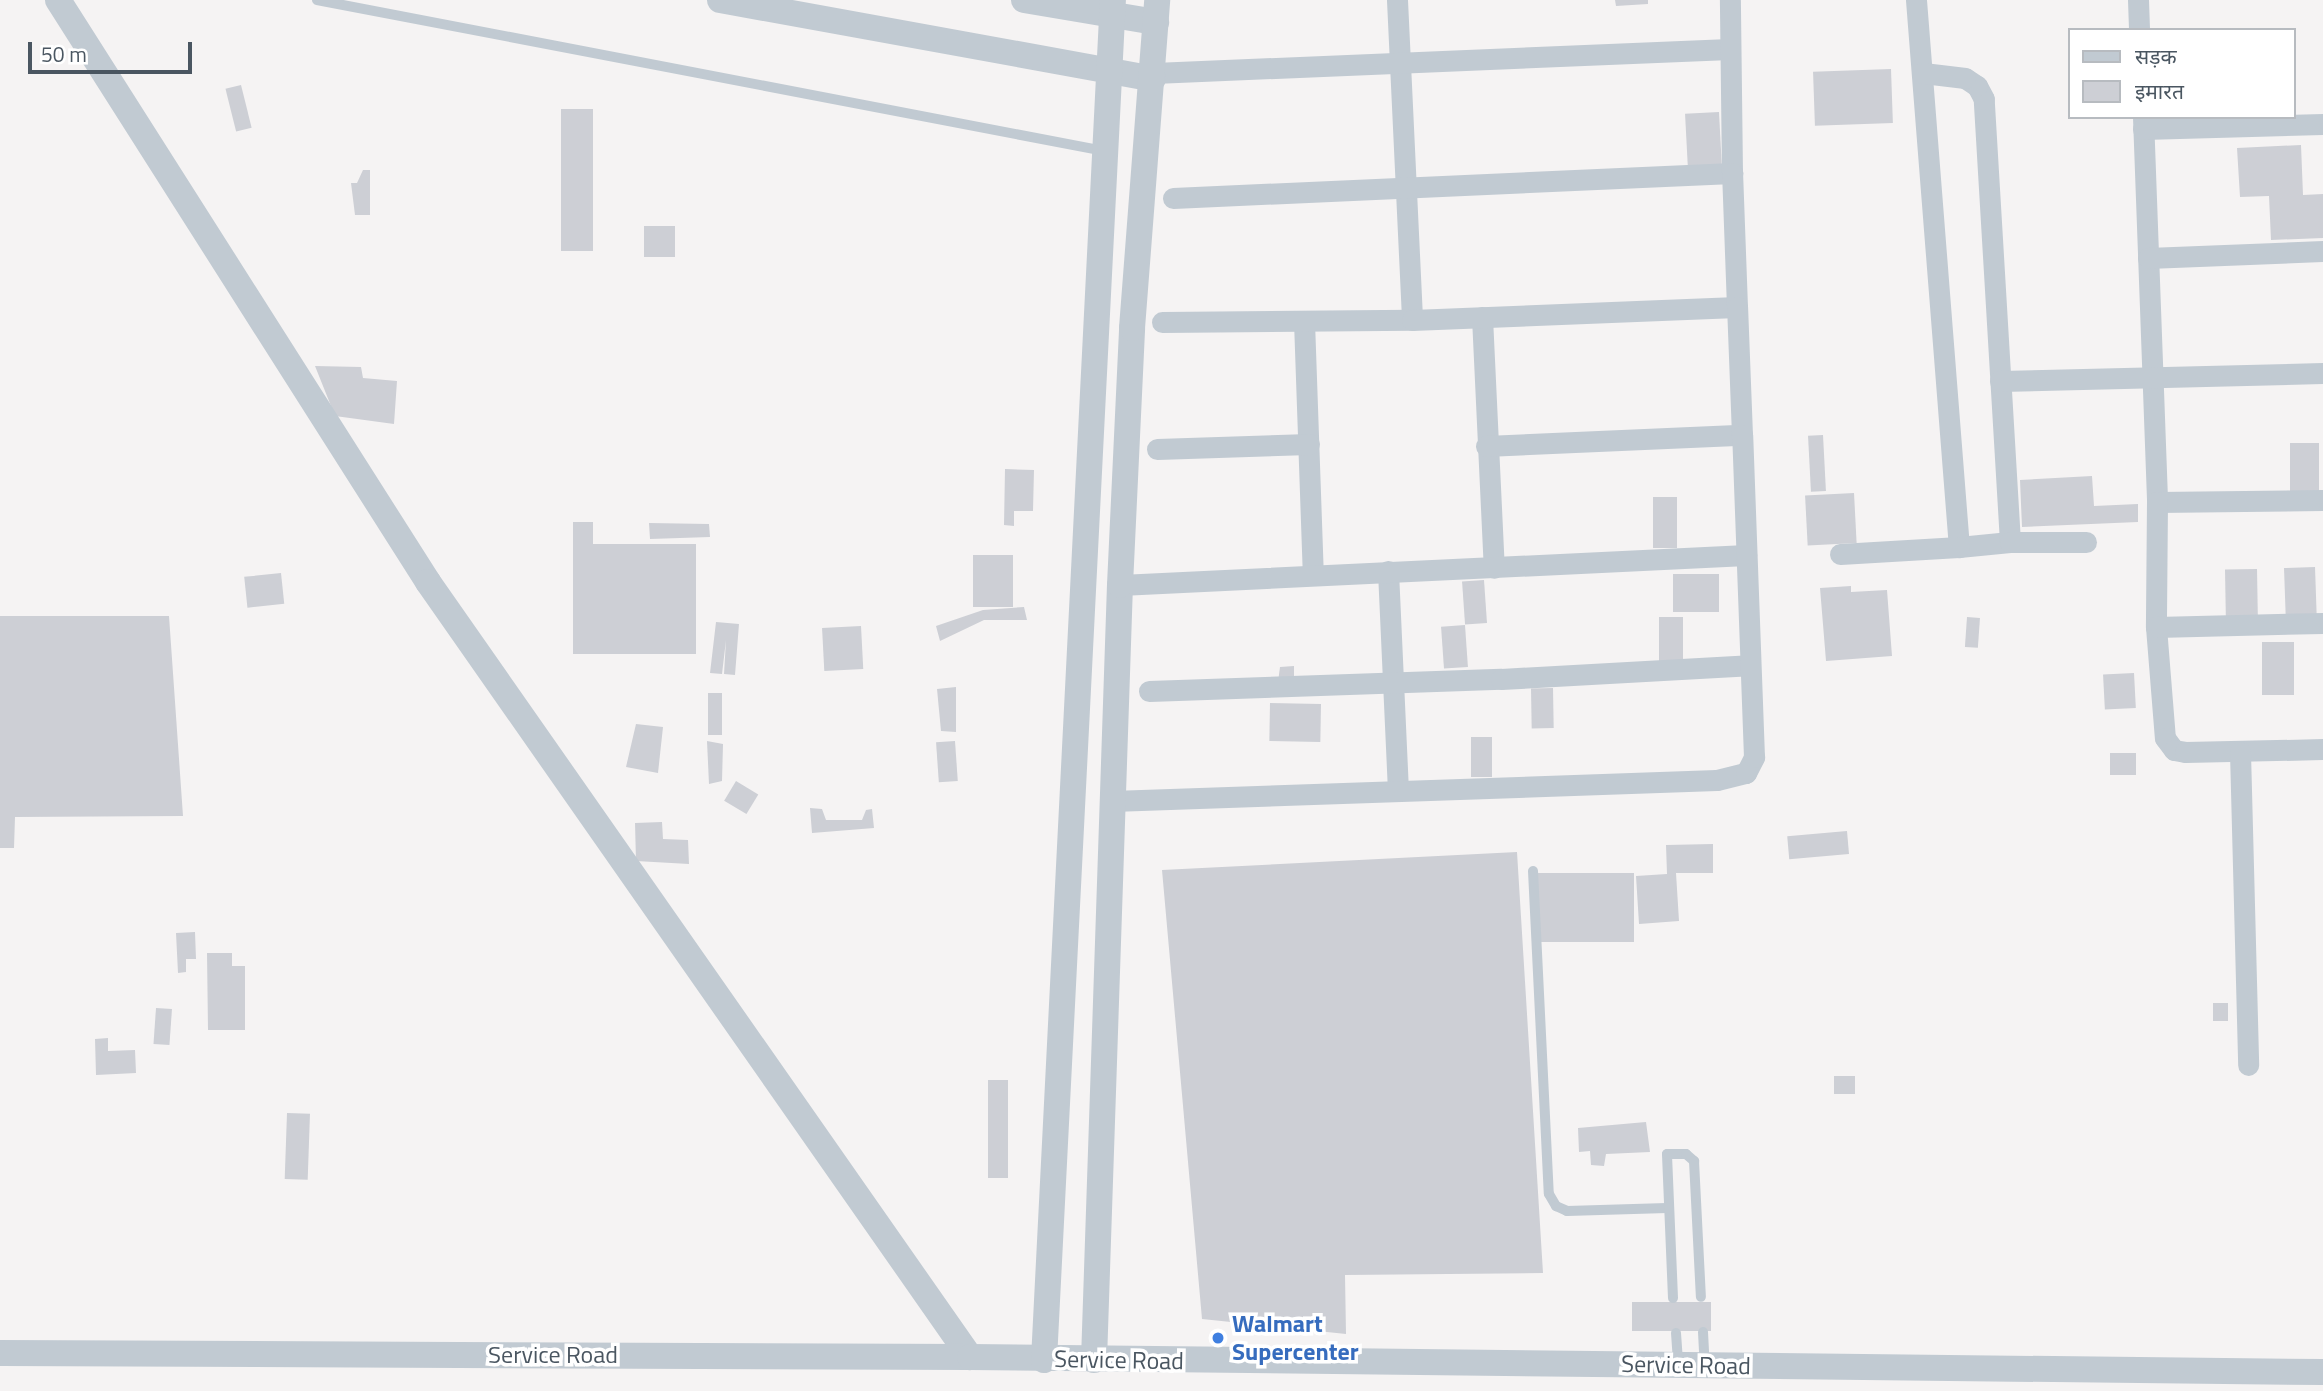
<!DOCTYPE html>
<html>
<head>
<meta charset="utf-8">
<style>
  body { margin:0 }
  #map { position:relative; width:2323px; height:1391px; overflow:hidden; background:#f5f3f3; font-family:"Titillium Web","Noto Sans Devanagari",sans-serif }
  div>[style] { position:absolute }
  .building>* { inset:0; background:#cdcfd5; transform-origin:0 0 }
  .service>* { height:10px; margin:-5px; padding:0 5px; transform-origin:5px; border-radius:5px; background:#c1cad2 }
  .minor>* { height:21px; margin:-10.5px; padding:0 10.5px; transform-origin:10.5px; border-radius:10.5px; background:#c1cad2 }
  .tertiary>* { height:26px; margin:-13px; padding:0 13px; transform-origin:13px; border-radius:13px; background:#c1cad2 }
  .dots>* { width:19px; height:19px; translate:-50% -50%; box-sizing:border-box; border:4px solid #fff; border-radius:50% }
  span { translate:-50% -50%; white-space:nowrap; text-align:center; line-height:1.15; -webkit-text-stroke:7px #fff; paint-order:stroke }
  .shop-label { font-size:24px; color:#366cbe; font-weight:700 }
  .left { translate:0 -50%; text-align:left }
  .street-label { font-size:24px; color:#4a5661 }
  .legend { position:absolute; left:2068px; top:28px; width:228px; height:91px; box-sizing:border-box; background:#fff; border:2px solid #b7bbc0; margin:0; padding:9px 12px; list-style:none; font-size:21px; color:#4a5661 }
  .legend li { display:flex; align-items:center; gap:14px; height:35px }
  .legend b { width:35px; border:2px solid #b7bbc0 }
  .scale { position:absolute; left:28px; top:42px; width:164px; height:32px; box-sizing:border-box; border:4px solid #4a5661; border-top:0; padding-left:9px; font-size:21px; line-height:24px; white-space:nowrap; color:#4a5661; -webkit-text-stroke:5px #fff; paint-order:stroke }
</style>
</head>
<body>
<div id="map">
  <div class="building">
    <i style="clip-path:polygon(1615px 0,1648px 0,1648px 4px,1616px 6px)"></i>
    <i style="left:1891px;top:69px;width:54px;height:78px;rotate:88deg"></i>
    <i style="left:241px;top:85px;width:44px;height:16px;rotate:76deg"></i>
    <i style="left:561px;top:109px;width:32px;height:142px"></i>
    <i style="left:1719px;top:112px;width:54px;height:34px;rotate:87deg"></i>
    <i style="clip-path:polygon(2301px 145px,2303px 195px,2323px 194px,2323px 238px,2271px 240px,2269px 196px,2240px 197px,2237px 148px)"></i>
    <i style="clip-path:polygon(363px 170px,370px 170px,370px 215px,355px 215px,351px 183px,357px 183px)"></i>
    <i style="left:644px;top:226px;width:31px;height:31px"></i>
    <i style="clip-path:polygon(315px 366px,361px 367px,363px 378px,397px 381px,394px 424px,335px 416px)"></i>
    <i style="left:1823px;top:435px;width:56px;height:15px;rotate:87deg"></i>
    <i style="left:2290px;top:443px;width:29px;height:53px"></i>
    <i style="clip-path:polygon(1005px 469px,1034px 470px,1033px 511px,1014px 511px,1014px 526px,1004px 525px)"></i>
    <i style="clip-path:polygon(2092px 476px,2094px 506px,2138px 504px,2138px 522px,2022px 527px,2020px 480px)"></i>
    <i style="left:1854px;top:493px;width:50px;height:49px;rotate:87deg"></i>
    <i style="left:1653px;top:497px;width:24px;height:51px"></i>
    <i style="clip-path:polygon(573px 522px,593px 522px,593px 544px,696px 544px,696px 654px,573px 654px)"></i>
    <i style="clip-path:polygon(649px 523px,709px 524px,710px 537px,650px 539px)"></i>
    <i style="left:973px;top:555px;width:40px;height:52px"></i>
    <i style="left:2315px;top:567px;width:51px;height:31px;rotate:88deg"></i>
    <i style="left:2257px;top:569px;width:52px;height:32px;rotate:89deg"></i>
    <i style="left:281px;top:573px;width:31px;height:37px;rotate:84deg"></i>
    <i style="left:1673px;top:574px;width:46px;height:38px"></i>
    <i style="left:1484px;top:580px;width:43px;height:22px;rotate:86deg"></i>
    <i style="clip-path:polygon(1851px 586px,1851px 592px,1887px 590px,1892px 656px,1826px 661px,1820px 588px)"></i>
    <i style="clip-path:polygon(1024px 607px,1027px 620px,984px 620px,940px 641px,936px 626px,983px 610px)"></i>
    <i style="clip-path:polygon(0 616px,169px 616px,183px 816px,15px 817px,14px 848px,0 848px)"></i>
    <i style="left:1659px;top:617px;width:24px;height:47px"></i>
    <i style="left:1967px;top:617px;width:13px;height:30px;rotate:4deg"></i>
    <i style="clip-path:polygon(716px 622px,739px 624px,735px 675px,724px 674px,726px 640px,722px 674px,710px 673px)"></i>
    <i style="left:1465px;top:625px;width:42px;height:24px;rotate:86deg"></i>
    <i style="left:861px;top:626px;width:43px;height:39px;rotate:87deg"></i>
    <i style="left:2262px;top:642px;width:32px;height:53px"></i>
    <i style="clip-path:polygon(1294px 666px,1294px 681px,1278px 682px,1280px 667px)"></i>
    <i style="left:2134px;top:673px;width:35px;height:31px;rotate:87deg"></i>
    <i style="clip-path:polygon(956px 687px,956px 732px,941px 731px,937px 689px)"></i>
    <i style="left:1553px;top:688px;width:40px;height:22px;rotate:89deg"></i>
    <i style="left:722px;top:693px;width:42px;height:14px;rotate:90deg"></i>
    <i style="left:1270px;top:703px;width:51px;height:38px;rotate:1deg"></i>
    <i style="clip-path:polygon(636px 724px,663px 727px,658px 773px,626px 767px)"></i>
    <i style="left:1471px;top:737px;width:21px;height:40px"></i>
    <i style="clip-path:polygon(707px 741px,723px 744px,722px 781px,709px 784px)"></i>
    <i style="left:955px;top:741px;width:40px;height:19px;rotate:86deg"></i>
    <i style="left:2110px;top:753px;width:26px;height:22px"></i>
    <i style="left:736px;top:781px;width:26px;height:23px;rotate:31deg"></i>
    <i style="clip-path:polygon(810px 808px,822px 809px,826px 820px,862px 820px,866px 810px,872px 809px,874px 828px,812px 833px)"></i>
    <i style="clip-path:polygon(662px 822px,663px 839px,688px 840px,689px 864px,636px 861px,635px 823px)"></i>
    <i style="left:1847px;top:831px;width:23px;height:60px;rotate:85deg"></i>
    <i style="clip-path:polygon(1713px 844px,1713px 873px,1676px 873px,1679px 921px,1639px 924px,1636px 876px,1667px 874px,1666px 845px)"></i>
    <i style="clip-path:polygon(1517px 852px,1543px 1273px,1345px 1275px,1346px 1334px,1202px 1319px,1162px 870px)"></i>
    <i style="left:1634px;top:873px;width:69px;height:98px;rotate:90deg"></i>
    <i style="clip-path:polygon(195px 932px,196px 959px,186px 959px,186px 972px,178px 973px,176px 933px)"></i>
    <i style="clip-path:polygon(207px 953px,232px 953px,232px 966px,245px 966px,245px 1030px,208px 1030px)"></i>
    <i style="left:2213px;top:1003px;width:15px;height:18px"></i>
    <i style="left:156px;top:1008px;width:16px;height:36px;rotate:4deg"></i>
    <i style="clip-path:polygon(108px 1038px,108px 1051px,135px 1050px,136px 1073px,96px 1075px,95px 1039px)"></i>
    <i style="left:1834px;top:1076px;width:21px;height:18px"></i>
    <i style="left:988px;top:1080px;width:20px;height:98px"></i>
    <i style="left:287px;top:1113px;width:23px;height:66px;rotate:2deg"></i>
    <i style="clip-path:polygon(1646px 1122px,1650px 1152px,1606px 1154px,1604px 1166px,1591px 1165px,1590px 1151px,1579px 1152px,1578px 1128px)"></i>
    <i style="left:1632px;top:1302px;width:79px;height:29px"></i>
  </div>
  <div class="service">
    <i style="left:317px;top:0;width:801px;rotate:10.86deg"></i>
    <i style="left:1533px;top:871px;width:323px;rotate:87.2deg"></i>
    <i style="left:1549px;top:1194px;width:14px;rotate:60deg"></i>
    <i style="left:1556px;top:1206px;width:12px;rotate:24deg"></i>
    <i style="left:1567px;top:1211px;width:100px;rotate:-1.7deg"></i>
    <i style="left:1673px;top:1298px;width:144px;rotate:-92.4deg"></i>
    <i style="left:1667px;top:1154px;width:19px"></i>
    <i style="left:1686px;top:1154px;width:11px;rotate:41deg"></i>
    <i style="left:1694px;top:1161px;width:136px;rotate:87.1deg"></i>
    <i style="left:1703px;top:1332px;width:33px;rotate:87deg"></i>
    <i style="left:1676px;top:1333px;width:32px;rotate:86deg"></i>
  </div>
  <div class="minor">
    <i style="left:1397px;top:0;width:320px;rotate:87.3deg"></i>
    <i style="left:1916px;top:0;width:549px;rotate:85.51deg"></i>
    <i style="left:1959px;top:547px;width:51px;rotate:-5.6deg"></i>
    <i style="left:2010px;top:542px;width:444px;rotate:-93.4deg"></i>
    <i style="left:1984px;top:99px;width:15px;rotate:-118deg"></i>
    <i style="left:1977px;top:86px;width:14px;rotate:-146deg"></i>
    <i style="left:1965px;top:78px;width:42px;rotate:-173.2deg"></i>
    <i style="left:2138px;top:0;width:30px;rotate:88deg"></i>
    <i style="left:1154px;top:73px;width:576px;rotate:-2.39deg"></i>
    <i style="left:2143px;top:117px;width:385px;rotate:87.9deg"></i>
    <i style="left:2157px;top:502px;width:166px;rotate:-0.7deg"></i>
    <i style="left:2143px;top:129px;width:180px;rotate:-1.6deg"></i>
    <i style="left:1173px;top:198px;width:560px;rotate:-2.56deg"></i>
    <i style="left:1732px;top:173px;width:173px;rotate:-90.7deg"></i>
    <i style="left:2148px;top:258px;width:175px;rotate:-2.3deg"></i>
    <i style="left:1482px;top:317px;width:251px;rotate:87.3deg"></i>
    <i style="left:1304px;top:321px;width:254px;rotate:88deg"></i>
    <i style="left:1162px;top:322px;width:250px;rotate:-0.5deg"></i>
    <i style="left:1412px;top:320px;width:325px;rotate:-2.3deg"></i>
    <i style="left:1737px;top:307px;width:134px;rotate:-92.1deg"></i>
    <i style="left:2000px;top:381px;width:323px;rotate:-1.4deg"></i>
    <i style="left:1486px;top:446px;width:256px;rotate:-2.5deg"></i>
    <i style="left:1742px;top:435px;width:128px;rotate:-92.2deg"></i>
    <i style="left:1157px;top:449px;width:152px;rotate:-1.9deg"></i>
    <i style="left:2157px;top:502px;width:125px;rotate:90.5deg"></i>
    <i style="left:2156px;top:627px;width:111px;rotate:85.4deg"></i>
    <i style="left:2165px;top:738px;width:15px;rotate:53deg"></i>
    <i style="left:2174px;top:750px;width:11px;rotate:10deg"></i>
    <i style="left:2185px;top:752px;width:138px;rotate:-1.2deg"></i>
    <i style="left:2010px;top:542px;width:76px"></i>
    <i style="left:1840px;top:554px;width:119px;rotate:-3.4deg"></i>
    <i style="left:1388px;top:571px;width:220px;rotate:87.4deg"></i>
    <i style="left:1120px;top:585px;width:627px;rotate:-2.74deg"></i>
    <i style="left:2156px;top:627px;width:167px;rotate:-1.4deg"></i>
    <i style="left:1149px;top:691px;width:352px;rotate:-2deg"></i>
    <i style="left:1501px;top:679px;width:248px;rotate:-3.2deg"></i>
    <i style="left:2240px;top:752px;width:313px;rotate:88.5deg"></i>
    <i style="left:1112px;top:801px;width:605px;rotate:-1.99deg"></i>
    <i style="left:1717px;top:780px;width:30px;rotate:-14deg"></i>
    <i style="left:1746px;top:773px;width:18px;rotate:-63deg"></i>
    <i style="left:1754px;top:757px;width:322px;rotate:-92.1deg"></i>
  </div>
  <div class="tertiary">
    <i style="left:58px;top:0;width:690px;rotate:57.55deg"></i>
    <i style="left:428px;top:582px;width:946px;rotate:55.03deg"></i>
    <i style="left:720px;top:0;width:440px;rotate:10.3deg"></i>
    <i style="left:1024px;top:0;width:134px;rotate:9.5deg"></i>
    <i style="left:0;top:1353px;width:970px;rotate:0.24deg"></i>
    <i style="left:970px;top:1357px;width:1353px;rotate:0.64deg"></i>
    <i style="left:1044px;top:1360px;width:1362px;rotate:-87.1deg"></i>
    <i style="left:1094px;top:1360px;width:775px;rotate:-88.08deg"></i>
    <i style="left:1120px;top:585px;width:257px;rotate:-87.3deg"></i>
    <i style="left:1132px;top:328px;width:329px;rotate:-85.6deg"></i>
  </div>
  <div class="dots">
    <i style="left:1218px;top:1338px;background:#3f7fe0"></i>
  </div>
  <div class="shop-label">
    <span class="left" style="left:1232px;top:1338px">Walmart<br>Supercenter</span>
  </div>
  <div class="street-label">
    <span style="left:553px;top:1355px">Service Road</span>
    <span style="left:1119px;top:1360px;rotate:1deg">Service Road</span>
    <span style="left:1686px;top:1365px;rotate:1deg">Service Road</span>
  </div>
  <ul class="legend">
  <li><b style="height:9px;background:#c1cad2"></b>सड़क</li>
  <li><b style="height:19px;background:#cdcfd5"></b>इमारत</li>
  </ul>
  <div class="scale">50 m</div>
</div>
</body>
</html>
